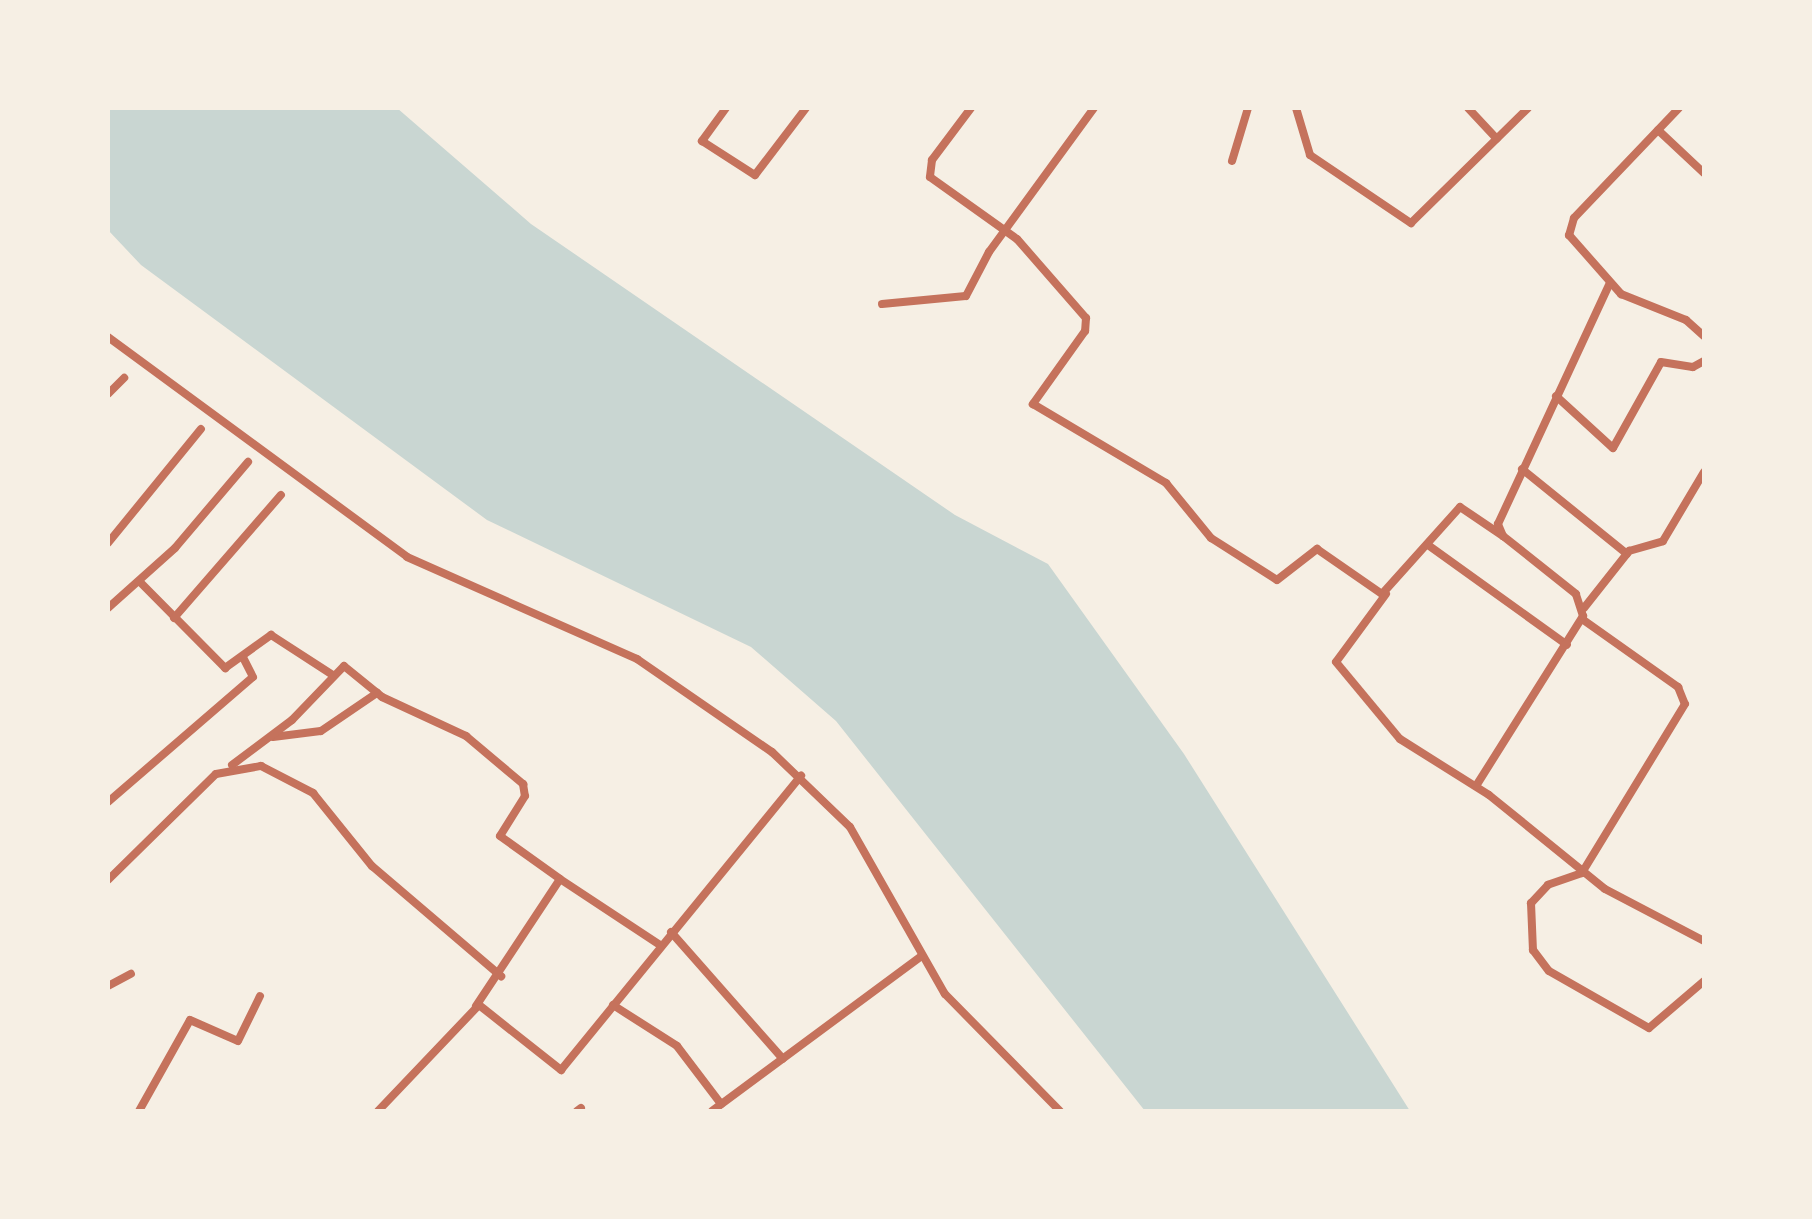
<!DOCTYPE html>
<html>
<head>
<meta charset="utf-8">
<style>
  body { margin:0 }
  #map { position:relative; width:1812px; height:1219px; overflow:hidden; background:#f6efe4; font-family:"Work Sans",sans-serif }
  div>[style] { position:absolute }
  .water>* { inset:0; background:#c9d6d2 }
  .minor>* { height:8px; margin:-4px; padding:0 4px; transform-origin:4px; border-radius:4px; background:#c5725c }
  span { translate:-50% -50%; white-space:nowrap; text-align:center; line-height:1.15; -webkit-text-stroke:8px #f6efe4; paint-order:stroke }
  .frame { position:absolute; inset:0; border:110px solid #f6efe4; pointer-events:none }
</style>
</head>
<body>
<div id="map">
  <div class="water">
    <i style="clip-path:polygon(108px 108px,397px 108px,531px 224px,955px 515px,1048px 564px,1184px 754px,1410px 1111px,1145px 1111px,836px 721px,751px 647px,487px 520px,141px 265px,108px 230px)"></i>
  </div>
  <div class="minor">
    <i style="left:726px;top:108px;width:41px;rotate:126deg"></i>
    <i style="left:702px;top:141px;width:63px;rotate:32.7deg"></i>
    <i style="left:755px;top:175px;width:84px;rotate:-52.7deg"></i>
    <i style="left:971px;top:108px;width:65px;rotate:126.9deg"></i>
    <i style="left:932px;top:160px;width:17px;rotate:97deg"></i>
    <i style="left:930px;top:177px;width:107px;rotate:35.5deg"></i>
    <i style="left:1017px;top:239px;width:105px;rotate:48.9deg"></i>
    <i style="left:1086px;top:318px;width:13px;rotate:94deg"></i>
    <i style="left:1085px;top:331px;width:90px;rotate:125.5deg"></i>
    <i style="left:1033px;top:404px;width:155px;rotate:30.7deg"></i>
    <i style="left:1166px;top:483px;width:71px;rotate:50.7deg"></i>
    <i style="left:1211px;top:538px;width:78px;rotate:32.5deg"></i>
    <i style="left:1277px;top:580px;width:51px;rotate:-37.8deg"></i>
    <i style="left:1317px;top:549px;width:79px;rotate:34.7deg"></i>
    <i style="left:1382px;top:594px;width:117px;rotate:-48.1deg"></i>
    <i style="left:1460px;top:507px;width:52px;rotate:34deg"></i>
    <i style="left:1296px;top:108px;width:49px;rotate:73.4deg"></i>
    <i style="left:1310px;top:155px;width:122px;rotate:34deg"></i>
    <i style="left:1411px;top:223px;width:164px;rotate:-44.5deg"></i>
    <i style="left:1468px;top:108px;width:42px;rotate:46.9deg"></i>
    <i style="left:1679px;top:108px;width:152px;rotate:133.7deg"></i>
    <i style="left:1574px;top:218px;width:18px;rotate:106deg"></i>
    <i style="left:1569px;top:235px;width:79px;rotate:48.6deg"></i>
    <i style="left:1621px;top:294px;width:70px;rotate:21.8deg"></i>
    <i style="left:1686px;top:320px;width:24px;rotate:42deg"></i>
    <i style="left:1658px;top:130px;width:63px;rotate:43.1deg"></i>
    <i style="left:1232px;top:161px;width:55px;rotate:-73.2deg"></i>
    <i style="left:882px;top:304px;width:84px;rotate:-5.4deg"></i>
    <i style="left:966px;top:296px;width:50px;rotate:-62.4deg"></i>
    <i style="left:989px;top:252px;width:178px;rotate:-53.9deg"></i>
    <i style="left:108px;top:337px;width:371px;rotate:36.3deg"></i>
    <i style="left:407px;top:557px;width:252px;rotate:23.9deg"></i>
    <i style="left:637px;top:659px;width:164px;rotate:34.6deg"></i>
    <i style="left:772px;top:752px;width:108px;rotate:43.9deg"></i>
    <i style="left:850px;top:827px;width:192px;rotate:60.4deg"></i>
    <i style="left:945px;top:994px;width:164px;rotate:45.5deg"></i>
    <i style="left:108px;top:394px;width:23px;rotate:-45deg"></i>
    <i style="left:1556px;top:396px;width:77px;rotate:42.4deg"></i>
    <i style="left:1613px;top:448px;width:98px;rotate:-60.8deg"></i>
    <i style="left:1661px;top:362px;width:32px;rotate:9deg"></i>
    <i style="left:1693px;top:367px;width:13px;rotate:-29deg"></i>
    <i style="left:1522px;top:469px;width:135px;rotate:39deg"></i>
    <i style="left:108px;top:543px;width:147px;rotate:-50.8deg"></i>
    <i style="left:1428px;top:545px;width:171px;rotate:35.7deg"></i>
    <i style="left:141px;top:583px;width:120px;rotate:45.3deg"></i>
    <i style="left:225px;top:668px;width:57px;rotate:-35.7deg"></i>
    <i style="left:271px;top:635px;width:72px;rotate:33deg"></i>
    <i style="left:1386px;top:594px;width:84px;rotate:126.3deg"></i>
    <i style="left:1336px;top:662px;width:100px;rotate:50.3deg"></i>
    <i style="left:1400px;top:739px;width:105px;rotate:32.2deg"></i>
    <i style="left:1489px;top:795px;width:149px;rotate:39deg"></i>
    <i style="left:1605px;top:889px;width:112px;rotate:27.7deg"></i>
    <i style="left:108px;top:608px;width:90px;rotate:-41.8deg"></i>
    <i style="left:175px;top:548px;width:113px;rotate:-49.7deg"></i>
    <i style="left:1584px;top:608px;width:73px;rotate:-51.7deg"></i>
    <i style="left:1629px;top:551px;width:35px;rotate:-16deg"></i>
    <i style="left:1663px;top:541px;width:80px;rotate:-59.3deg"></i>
    <i style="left:174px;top:618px;width:163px;rotate:-49deg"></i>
    <i style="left:1582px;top:619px;width:118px;rotate:35.3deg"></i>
    <i style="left:1678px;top:687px;width:18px;rotate:68deg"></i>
    <i style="left:1685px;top:704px;width:198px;rotate:121.4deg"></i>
    <i style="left:1582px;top:873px;width:36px;rotate:161deg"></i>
    <i style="left:1548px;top:885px;width:25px;rotate:133deg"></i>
    <i style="left:1531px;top:903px;width:47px;rotate:87.6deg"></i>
    <i style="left:1533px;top:950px;width:26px;rotate:53deg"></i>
    <i style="left:1549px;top:971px;width:115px;rotate:29.7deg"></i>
    <i style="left:1649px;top:1028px;width:72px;rotate:-40.5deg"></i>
    <i style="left:273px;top:737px;width:48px;rotate:-7.1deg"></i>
    <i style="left:321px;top:731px;width:68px;rotate:-34.2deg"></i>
    <i style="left:232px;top:765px;width:75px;rotate:-36.9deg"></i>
    <i style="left:292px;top:720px;width:75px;rotate:-46.1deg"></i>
    <i style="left:344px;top:666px;width:49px;rotate:39.2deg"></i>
    <i style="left:382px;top:697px;width:93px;rotate:24.9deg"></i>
    <i style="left:466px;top:736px;width:75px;rotate:40.1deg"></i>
    <i style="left:523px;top:784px;width:12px;rotate:81deg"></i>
    <i style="left:525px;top:796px;width:47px;rotate:122deg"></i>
    <i style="left:500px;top:836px;width:74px;rotate:35.6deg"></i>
    <i style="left:1476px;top:786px;width:201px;rotate:-57.8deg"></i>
    <i style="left:1583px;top:616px;width:23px;rotate:-108deg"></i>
    <i style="left:1576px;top:594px;width:93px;rotate:-141.5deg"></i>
    <i style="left:1503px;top:536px;width:13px;rotate:-113deg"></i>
    <i style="left:1498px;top:524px;width:266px;rotate:-65.1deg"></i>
    <i style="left:108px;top:802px;width:191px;rotate:-40.8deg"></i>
    <i style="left:253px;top:677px;width:20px;rotate:-117deg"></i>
    <i style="left:108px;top:880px;width:151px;rotate:-44.5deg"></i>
    <i style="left:216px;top:774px;width:46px;rotate:-10.1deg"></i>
    <i style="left:261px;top:766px;width:59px;rotate:27.4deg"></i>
    <i style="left:313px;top:793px;width:94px;rotate:51.1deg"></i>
    <i style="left:372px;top:866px;width:170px;rotate:40.5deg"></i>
    <i style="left:671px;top:932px;width:169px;rotate:48.6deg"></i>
    <i style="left:108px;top:986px;width:26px;rotate:-28deg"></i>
    <i style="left:613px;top:1005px;width:76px;rotate:32.6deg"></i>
    <i style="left:677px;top:1046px;width:73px;rotate:52.8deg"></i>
    <i style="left:476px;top:1006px;width:152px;rotate:-56.5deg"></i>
    <i style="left:560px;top:879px;width:120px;rotate:33.4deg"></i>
    <i style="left:139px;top:1111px;width:104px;rotate:-60.7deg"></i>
    <i style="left:190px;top:1020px;width:52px;rotate:23.6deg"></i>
    <i style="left:238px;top:1041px;width:50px;rotate:-63.9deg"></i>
    <i style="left:378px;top:1111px;width:146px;rotate:-46.4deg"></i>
    <i style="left:479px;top:1005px;width:105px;rotate:38.4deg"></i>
    <i style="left:561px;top:1070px;width:380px;rotate:-50.8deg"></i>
    <i style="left:577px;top:1111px;width:5px;rotate:-37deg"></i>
    <i style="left:712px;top:1111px;width:259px;rotate:-36.5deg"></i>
  </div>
  <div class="frame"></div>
</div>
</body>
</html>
